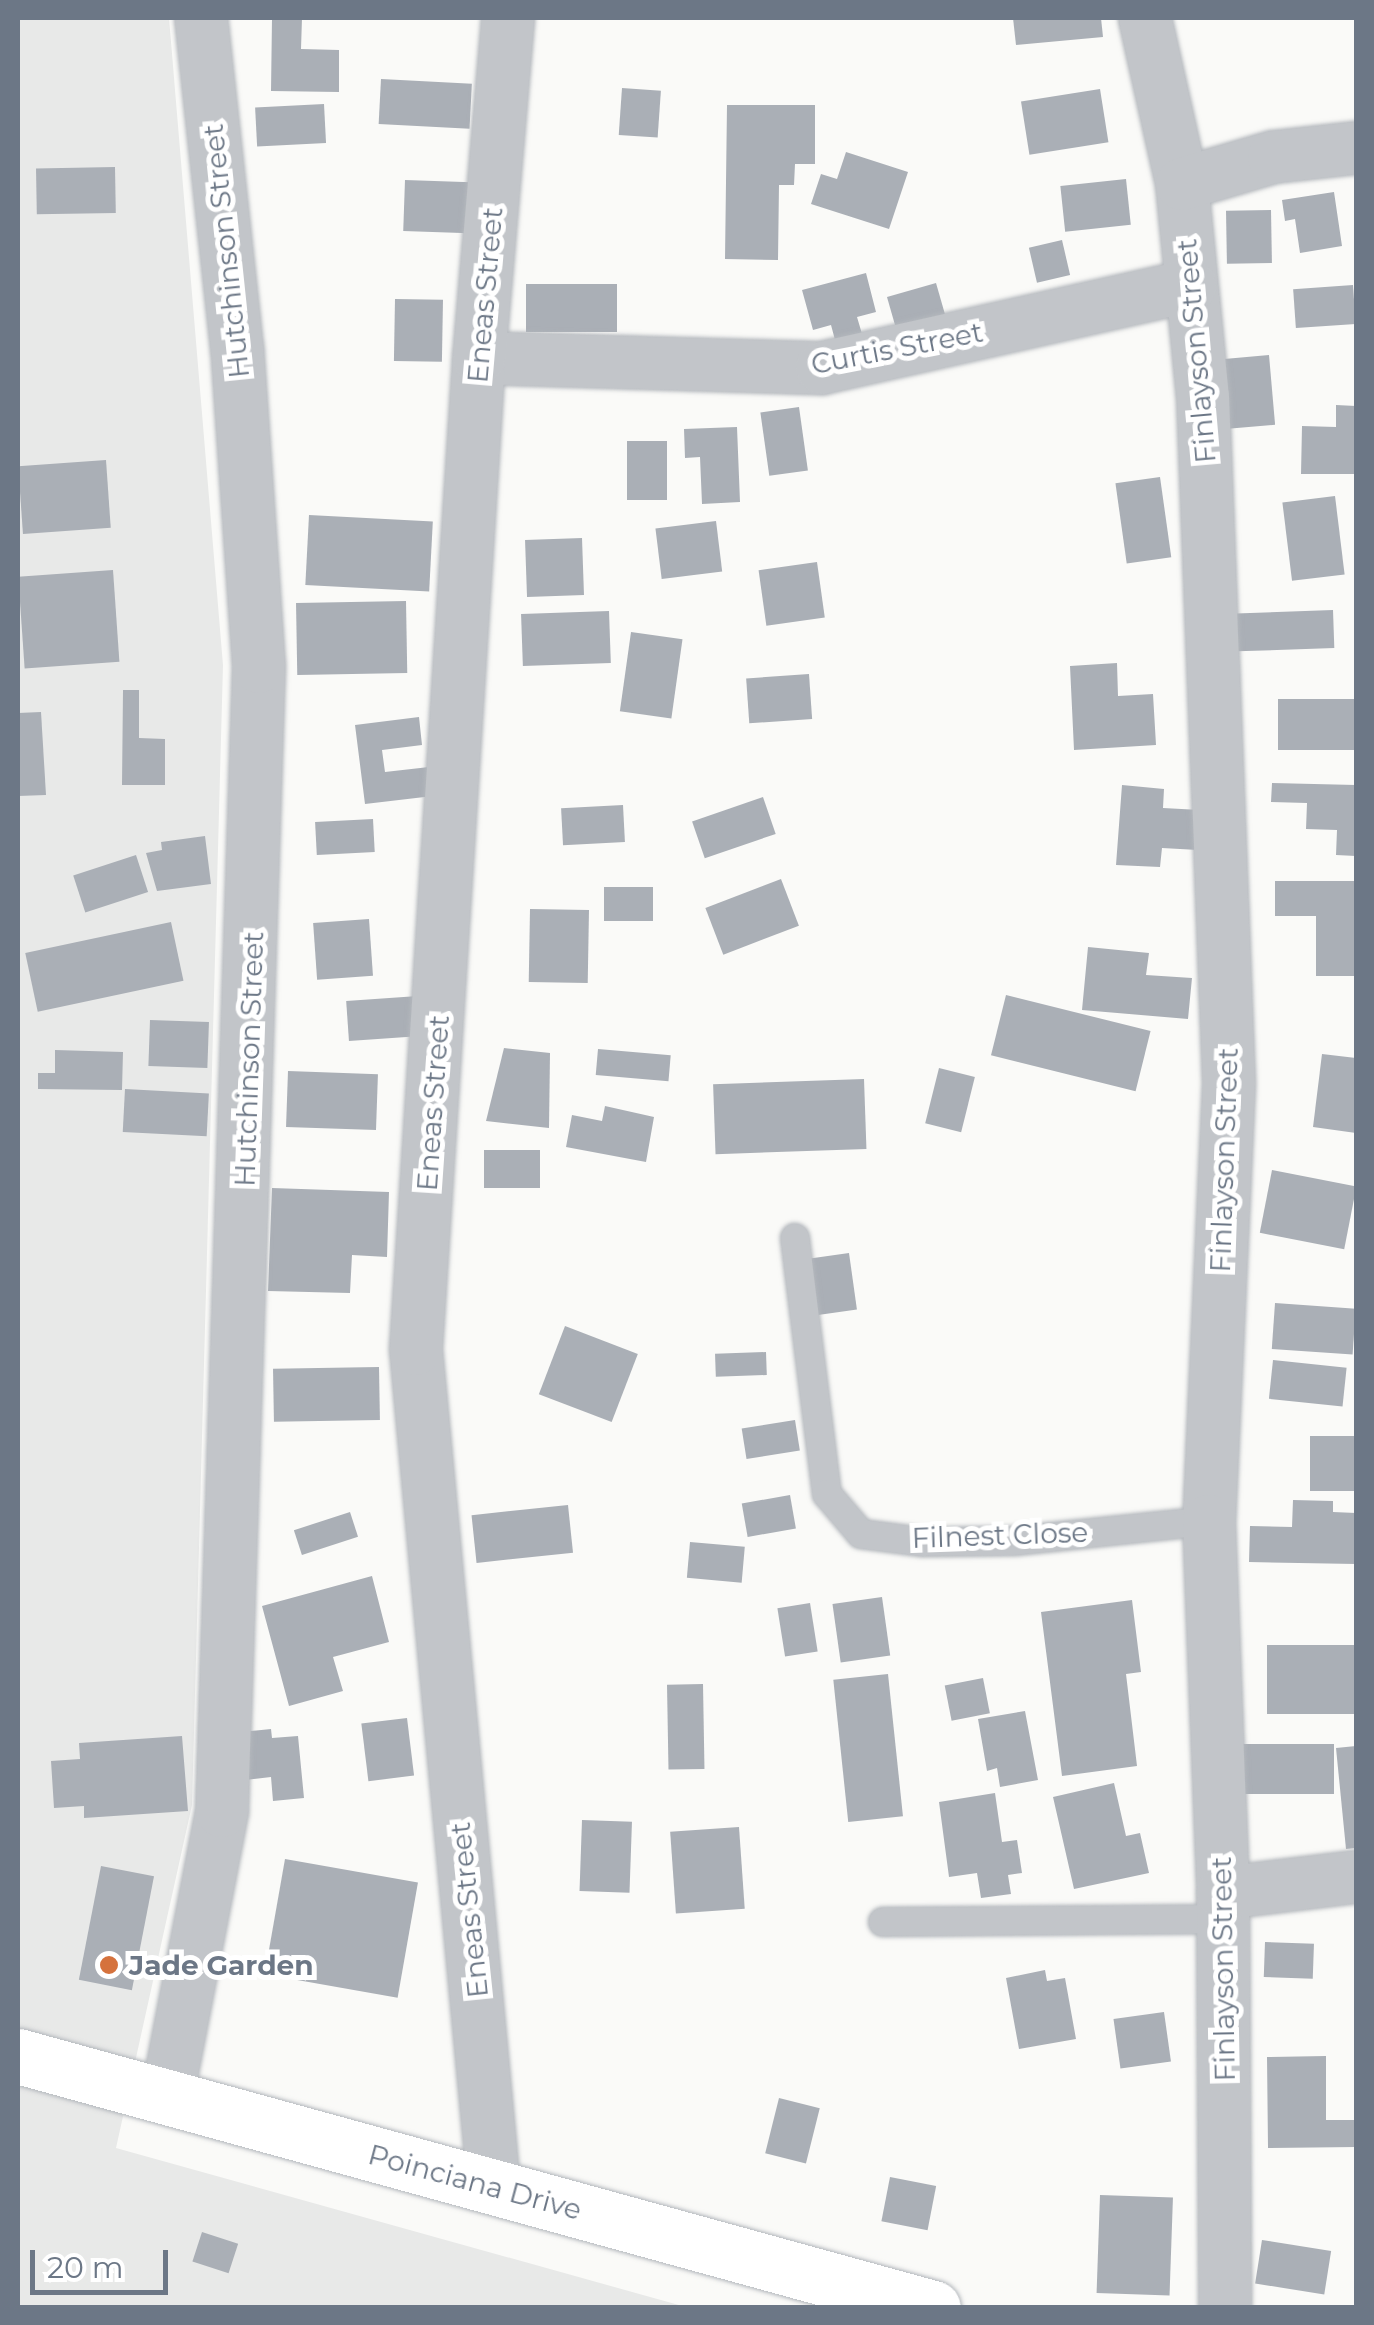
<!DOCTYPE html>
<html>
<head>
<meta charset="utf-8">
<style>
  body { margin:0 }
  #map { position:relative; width:1374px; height:2325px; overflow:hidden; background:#fafaf8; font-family:Montserrat,sans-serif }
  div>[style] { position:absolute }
  .built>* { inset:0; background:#e8e9e8 }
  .building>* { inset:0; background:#aaafb6; transform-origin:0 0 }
  .roads { filter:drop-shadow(0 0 2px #b3b7bc) drop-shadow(0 0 2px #b3b7bc) }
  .service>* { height:28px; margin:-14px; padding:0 14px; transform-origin:14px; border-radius:14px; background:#c2c5c9 }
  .minor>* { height:52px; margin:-26px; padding:0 26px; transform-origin:26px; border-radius:26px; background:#c2c5c9 }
  .primary>* { height:55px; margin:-27.5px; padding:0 27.5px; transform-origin:27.5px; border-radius:27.5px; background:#fff }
  .dots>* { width:28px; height:28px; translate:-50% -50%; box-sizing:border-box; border:5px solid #fff; border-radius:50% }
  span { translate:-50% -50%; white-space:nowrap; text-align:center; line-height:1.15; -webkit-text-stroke:10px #fff; paint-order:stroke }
  .street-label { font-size:28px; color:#6c7786 }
  .poi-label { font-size:28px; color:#6c7786; font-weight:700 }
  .left { translate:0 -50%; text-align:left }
  .frame { position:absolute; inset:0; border:20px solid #6c7786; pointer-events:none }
  .scale { position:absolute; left:30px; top:2250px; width:138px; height:45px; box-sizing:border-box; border:5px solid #6c7786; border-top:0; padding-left:12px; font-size:30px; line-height:35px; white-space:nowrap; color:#6c7786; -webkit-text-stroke:8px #fff; paint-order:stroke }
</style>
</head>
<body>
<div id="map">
  <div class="built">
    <i style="clip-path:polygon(18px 18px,169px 18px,223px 665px,192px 1805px,116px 2148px,686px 2307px,18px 2307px)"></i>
  </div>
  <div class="building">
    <i style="clip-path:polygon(272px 18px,302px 18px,301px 49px,339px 50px,339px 92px,271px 91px)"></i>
    <i style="clip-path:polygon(1013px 18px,1101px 18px,1103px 37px,1016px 45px)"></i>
    <i style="left:381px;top:79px;width:91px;height:45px;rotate:3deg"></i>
    <i style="left:622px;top:88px;width:39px;height:47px;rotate:4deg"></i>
    <i style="left:1100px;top:89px;width:54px;height:80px;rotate:81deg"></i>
    <i style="left:324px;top:104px;width:39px;height:69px;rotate:87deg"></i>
    <i style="clip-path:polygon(727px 105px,815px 105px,815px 164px,795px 164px,794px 185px,779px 185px,778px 260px,725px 259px)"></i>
    <i style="clip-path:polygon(846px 152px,908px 172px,889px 229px,811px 204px,821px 174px,837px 179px)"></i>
    <i style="left:115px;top:167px;width:46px;height:79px;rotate:89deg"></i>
    <i style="left:1126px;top:179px;width:46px;height:66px;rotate:84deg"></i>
    <i style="left:405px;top:180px;width:66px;height:51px;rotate:2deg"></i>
    <i style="clip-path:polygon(1334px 192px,1342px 246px,1300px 253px,1295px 219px,1285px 221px,1282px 200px)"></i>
    <i style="left:1271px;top:210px;width:53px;height:45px;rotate:89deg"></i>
    <i style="left:1062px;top:240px;width:36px;height:34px;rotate:77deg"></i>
    <i style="clip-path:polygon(866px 273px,876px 312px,857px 317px,865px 344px,838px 351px,831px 325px,813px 330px,802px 290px)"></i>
    <i style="left:936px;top:283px;width:44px;height:51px;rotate:74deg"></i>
    <i style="left:526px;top:284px;width:91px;height:48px"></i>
    <i style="left:1353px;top:285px;width:39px;height:60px;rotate:86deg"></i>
    <i style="left:395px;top:299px;width:48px;height:62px;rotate:1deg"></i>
    <i style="left:1269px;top:355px;width:70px;height:56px;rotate:85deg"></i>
    <i style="clip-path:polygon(1336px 405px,1356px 406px,1356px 474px,1301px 474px,1302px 426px,1336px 427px)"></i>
    <i style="left:799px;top:407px;width:64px;height:39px;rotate:82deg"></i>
    <i style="clip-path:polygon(737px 427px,740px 502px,702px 504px,700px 457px,685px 458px,684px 429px)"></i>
    <i style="left:667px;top:441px;width:59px;height:40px;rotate:90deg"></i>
    <i style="left:106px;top:460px;width:68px;height:88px;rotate:86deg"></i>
    <i style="left:1160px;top:477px;width:81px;height:45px;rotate:82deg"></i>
    <i style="left:1335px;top:496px;width:79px;height:53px;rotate:83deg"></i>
    <i style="left:309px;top:515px;width:124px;height:70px;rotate:3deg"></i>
    <i style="left:716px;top:521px;width:51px;height:61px;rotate:83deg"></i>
    <i style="left:582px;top:538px;width:57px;height:57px;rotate:88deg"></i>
    <i style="left:817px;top:562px;width:56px;height:59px;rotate:82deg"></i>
    <i style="left:113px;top:570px;width:92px;height:95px;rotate:86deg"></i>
    <i style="left:406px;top:601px;width:72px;height:110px;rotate:89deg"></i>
    <i style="left:1333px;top:610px;width:38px;height:97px;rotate:88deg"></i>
    <i style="left:609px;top:611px;width:52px;height:88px;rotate:88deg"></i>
    <i style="left:631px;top:632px;width:52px;height:80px;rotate:8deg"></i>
    <i style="clip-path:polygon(1117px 663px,1118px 696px,1153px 694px,1156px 745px,1074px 750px,1070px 666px)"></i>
    <i style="left:809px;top:674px;width:45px;height:63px;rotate:86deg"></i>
    <i style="clip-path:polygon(123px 690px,139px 690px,139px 738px,165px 739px,165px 785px,122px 785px)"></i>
    <i style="left:1356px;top:699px;width:51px;height:78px;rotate:90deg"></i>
    <i style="clip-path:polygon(41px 712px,46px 795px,18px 796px,18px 713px)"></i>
    <i style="clip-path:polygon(419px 717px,422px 745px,382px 750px,385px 772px,429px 767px,433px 796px,365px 804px,355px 725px)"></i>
    <i style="clip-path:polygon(1272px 783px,1356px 785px,1356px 856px,1336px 855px,1337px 830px,1306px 829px,1307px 803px,1271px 802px)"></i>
    <i style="clip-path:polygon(1122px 785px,1164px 789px,1163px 808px,1200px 810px,1198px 850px,1162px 848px,1160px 867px,1116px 865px)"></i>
    <i style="left:763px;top:797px;width:39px;height:75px;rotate:71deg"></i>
    <i style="left:623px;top:805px;width:37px;height:62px;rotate:87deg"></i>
    <i style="left:373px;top:819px;width:33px;height:58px;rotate:87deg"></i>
    <i style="clip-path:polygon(205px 836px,211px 884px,157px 891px,146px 853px,162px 850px,161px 842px)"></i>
    <i style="left:136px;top:855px;width:39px;height:66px;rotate:72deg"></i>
    <i style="left:781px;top:879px;width:50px;height:81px;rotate:69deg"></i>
    <i style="clip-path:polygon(1275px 881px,1356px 881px,1356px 976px,1316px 976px,1316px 916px,1275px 916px)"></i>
    <i style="left:604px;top:887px;width:49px;height:34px"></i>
    <i style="left:530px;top:909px;width:59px;height:73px;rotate:1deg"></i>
    <i style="left:369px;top:919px;width:57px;height:56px;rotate:86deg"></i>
    <i style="left:171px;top:922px;width:60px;height:149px;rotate:78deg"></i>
    <i style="clip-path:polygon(1088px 947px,1149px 953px,1146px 975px,1192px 978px,1188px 1019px,1082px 1010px)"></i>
    <i style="left:1006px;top:995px;width:149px;height:62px;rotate:14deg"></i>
    <i style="left:418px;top:996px;width:40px;height:72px;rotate:86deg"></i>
    <i style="left:150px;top:1020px;width:59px;height:46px;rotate:2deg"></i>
    <i style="clip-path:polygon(504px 1048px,550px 1053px,549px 1128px,486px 1121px)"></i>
    <i style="left:598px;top:1049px;width:73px;height:26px;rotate:5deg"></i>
    <i style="clip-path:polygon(55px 1050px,123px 1052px,122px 1090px,38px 1089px,38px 1073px,55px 1073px)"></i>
    <i style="clip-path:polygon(1322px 1054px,1356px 1058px,1356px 1133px,1313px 1127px)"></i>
    <i style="left:939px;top:1068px;width:37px;height:57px;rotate:14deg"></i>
    <i style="left:288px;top:1071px;width:90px;height:56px;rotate:2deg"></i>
    <i style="left:864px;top:1079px;width:70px;height:151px;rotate:88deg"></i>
    <i style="left:125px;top:1089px;width:84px;height:43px;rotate:3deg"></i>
    <i style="clip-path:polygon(605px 1106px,654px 1117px,646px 1162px,566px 1147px,572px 1115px,602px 1121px)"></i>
    <i style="left:484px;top:1150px;width:56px;height:38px"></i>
    <i style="left:1272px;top:1170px;width:86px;height:64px;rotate:11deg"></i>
    <i style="clip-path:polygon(272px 1188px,389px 1192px,387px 1257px,352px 1255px,350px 1293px,268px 1291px)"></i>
    <i style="left:849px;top:1253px;width:57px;height:41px;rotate:82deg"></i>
    <i style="left:1275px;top:1303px;width:81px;height:46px;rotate:4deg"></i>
    <i style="left:565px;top:1326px;width:78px;height:73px;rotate:21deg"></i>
    <i style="left:766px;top:1352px;width:23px;height:51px;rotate:88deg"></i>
    <i style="left:1273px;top:1360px;width:74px;height:39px;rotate:6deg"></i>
    <i style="left:379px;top:1367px;width:53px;height:106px;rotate:89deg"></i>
    <i style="left:795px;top:1420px;width:31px;height:54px;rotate:81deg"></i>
    <i style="left:1356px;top:1436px;width:55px;height:46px;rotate:90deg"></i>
    <i style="left:790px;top:1495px;width:34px;height:49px;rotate:80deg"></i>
    <i style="clip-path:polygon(1293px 1500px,1333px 1501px,1333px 1512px,1356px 1513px,1356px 1564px,1249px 1562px,1250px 1526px,1292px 1527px)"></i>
    <i style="left:568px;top:1505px;width:48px;height:97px;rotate:84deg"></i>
    <i style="left:350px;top:1512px;width:26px;height:59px;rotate:72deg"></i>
    <i style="left:690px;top:1542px;width:55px;height:36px;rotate:5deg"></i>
    <i style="clip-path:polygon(372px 1576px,389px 1642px,333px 1657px,343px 1691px,289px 1706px,262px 1606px)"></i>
    <i style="left:882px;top:1597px;width:59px;height:50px;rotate:82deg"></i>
    <i style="clip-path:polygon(1132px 1600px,1141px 1672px,1126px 1674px,1137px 1766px,1062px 1776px,1041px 1612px)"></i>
    <i style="left:810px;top:1603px;width:49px;height:33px;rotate:81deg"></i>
    <i style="left:1356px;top:1645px;width:69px;height:89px;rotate:90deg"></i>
    <i style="left:888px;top:1674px;width:143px;height:55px;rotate:84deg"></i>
    <i style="left:983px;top:1678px;width:36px;height:39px;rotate:79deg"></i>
    <i style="left:703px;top:1684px;width:85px;height:36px;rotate:89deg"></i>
    <i style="clip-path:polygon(1025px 1711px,1038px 1780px,1000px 1787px,997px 1768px,987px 1771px,978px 1719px)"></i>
    <i style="left:407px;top:1718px;width:58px;height:46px;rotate:83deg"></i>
    <i style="clip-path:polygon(271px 1729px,272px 1738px,298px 1736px,304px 1798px,273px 1801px,271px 1777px,236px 1781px,231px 1733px)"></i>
    <i style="clip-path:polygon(182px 1736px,188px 1811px,84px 1818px,84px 1806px,54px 1808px,51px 1761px,80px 1759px,79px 1743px)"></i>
    <i style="left:1241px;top:1744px;width:93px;height:50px"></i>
    <i style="clip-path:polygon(1356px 1746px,1356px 1848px,1346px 1849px,1336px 1748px)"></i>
    <i style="clip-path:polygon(1114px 1783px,1126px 1836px,1140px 1833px,1149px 1873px,1074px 1889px,1053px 1797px)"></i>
    <i style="clip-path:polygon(995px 1793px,1002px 1842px,1017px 1840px,1022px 1873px,1008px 1875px,1011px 1894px,981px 1898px,977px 1873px,949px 1877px,939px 1802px)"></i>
    <i style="left:582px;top:1820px;width:50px;height:71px;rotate:2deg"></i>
    <i style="left:739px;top:1827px;width:82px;height:69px;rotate:86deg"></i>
    <i style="left:285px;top:1859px;width:135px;height:117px;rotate:10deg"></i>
    <i style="left:101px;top:1866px;width:54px;height:116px;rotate:11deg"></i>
    <i style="left:1265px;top:1942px;width:49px;height:35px;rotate:2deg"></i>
    <i style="clip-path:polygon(1045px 1970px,1047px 1981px,1065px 1978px,1076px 2039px,1019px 2049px,1006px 1978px)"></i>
    <i style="left:1164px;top:2012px;width:50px;height:51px;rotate:82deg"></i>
    <i style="clip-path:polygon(1326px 2056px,1326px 2120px,1356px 2120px,1356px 2147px,1268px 2148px,1267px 2057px)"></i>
    <i style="left:779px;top:2098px;width:42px;height:57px;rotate:14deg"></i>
    <i style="left:890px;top:2177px;width:47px;height:45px;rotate:11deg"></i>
    <i style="left:1100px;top:2195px;width:73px;height:98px;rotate:2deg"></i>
    <i style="left:202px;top:2232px;width:38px;height:31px;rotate:18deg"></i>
    <i style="left:1262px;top:2240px;width:70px;height:44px;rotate:9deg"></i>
  </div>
  <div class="roads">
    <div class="service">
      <i style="left:795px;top:1238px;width:258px;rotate:82.9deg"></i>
      <i style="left:827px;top:1494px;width:52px;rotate:49.6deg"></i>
      <i style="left:861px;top:1534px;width:63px;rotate:7.4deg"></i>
      <i style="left:923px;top:1542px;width:91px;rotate:-0.6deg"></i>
      <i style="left:1014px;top:1541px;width:196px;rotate:-5.9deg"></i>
      <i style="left:883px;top:1922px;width:340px;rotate:-0.5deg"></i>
    </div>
    <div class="minor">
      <i style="left:1145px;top:18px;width:170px;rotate:77.4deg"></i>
      <i style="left:1182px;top:184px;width:214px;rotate:84.4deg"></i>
      <i style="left:1203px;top:397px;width:687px;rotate:87.83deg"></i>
      <i style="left:1229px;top:1084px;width:437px;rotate:92.6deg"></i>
      <i style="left:1209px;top:1521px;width:372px;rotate:87.8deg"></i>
      <i style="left:1223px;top:1893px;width:415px;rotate:89.7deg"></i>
      <i style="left:1182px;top:184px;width:96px;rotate:-16.4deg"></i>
      <i style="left:1274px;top:157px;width:82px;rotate:-6.3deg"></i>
      <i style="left:479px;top:358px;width:343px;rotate:1.7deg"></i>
      <i style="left:822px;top:368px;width:377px;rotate:-12.6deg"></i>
      <i style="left:1223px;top:1893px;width:134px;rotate:-6.9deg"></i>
      <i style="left:167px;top:2097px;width:291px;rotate:-79.1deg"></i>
      <i style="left:222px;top:1811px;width:1145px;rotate:-88.15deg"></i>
      <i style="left:259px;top:667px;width:320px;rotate:-93.9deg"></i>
      <i style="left:237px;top:348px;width:332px;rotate:-96.2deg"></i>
      <i style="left:494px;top:2187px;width:842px;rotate:-95.32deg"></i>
      <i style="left:416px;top:1349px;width:993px;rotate:-86.36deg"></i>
      <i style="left:479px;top:358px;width:341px;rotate:-85.1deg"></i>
    </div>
    <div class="primary">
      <i style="left:18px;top:2056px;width:949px;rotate:15.4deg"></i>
    </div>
  </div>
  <div class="dots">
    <i style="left:109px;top:1965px;background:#d5723d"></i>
  </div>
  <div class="street-label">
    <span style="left:226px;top:251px;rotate:-96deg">Hutchinson Street</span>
    <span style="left:485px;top:295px;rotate:-85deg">Eneas Street</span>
    <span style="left:897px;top:348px;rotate:-11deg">Curtis Street</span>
    <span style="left:1196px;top:351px;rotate:-95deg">Finlayson Street</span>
    <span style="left:249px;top:1059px;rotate:-88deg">Hutchinson Street</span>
    <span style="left:433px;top:1103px;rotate:-86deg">Eneas Street</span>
    <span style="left:1224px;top:1160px;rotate:-88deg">Finlayson Street</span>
    <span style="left:1000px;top:1535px;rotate:-2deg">Filnest Close</span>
    <span style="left:469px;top:1910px;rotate:-96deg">Eneas Street</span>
    <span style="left:1223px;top:1969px;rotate:-91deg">Finlayson Street</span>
    <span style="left:475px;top:2182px;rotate:15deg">Poinciana Drive</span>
  </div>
  <div class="poi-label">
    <span class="left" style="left:129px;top:1965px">Jade Garden</span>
  </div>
  <div class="frame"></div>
  <div class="scale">20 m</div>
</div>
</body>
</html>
